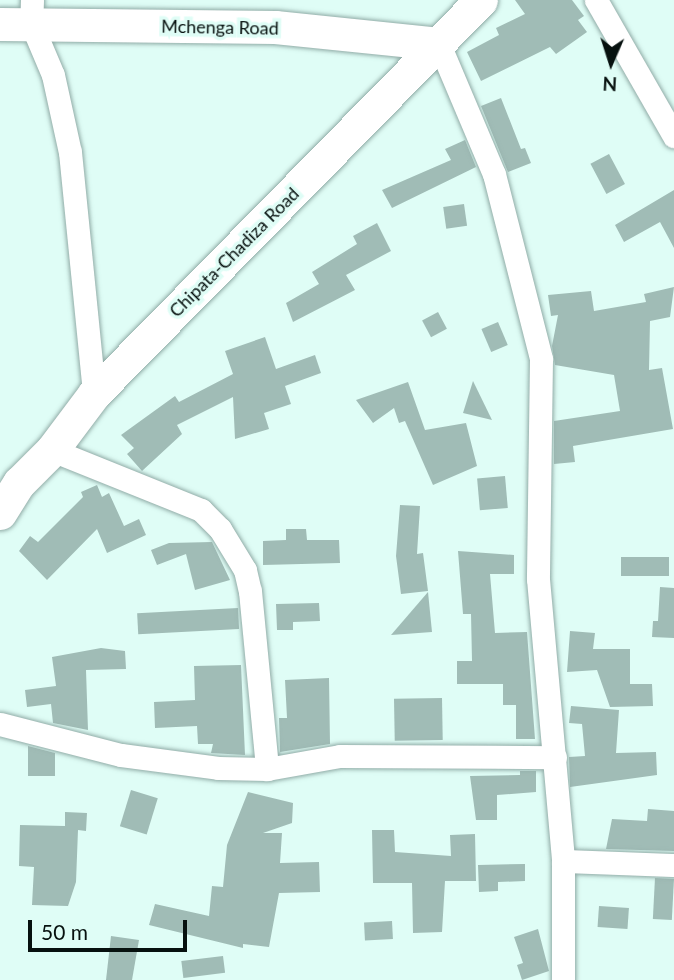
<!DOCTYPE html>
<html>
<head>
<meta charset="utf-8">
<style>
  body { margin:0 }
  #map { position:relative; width:674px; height:980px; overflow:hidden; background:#dffdf6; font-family:Lato,sans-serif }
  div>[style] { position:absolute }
  .building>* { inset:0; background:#a0bcb6; transform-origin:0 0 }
  .roads { filter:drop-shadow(0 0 2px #91aca7) drop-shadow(0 0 2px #91aca7) }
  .street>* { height:23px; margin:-11.5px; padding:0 11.5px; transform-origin:11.5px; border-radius:11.5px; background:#fff }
  .secondary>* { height:33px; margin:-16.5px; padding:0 16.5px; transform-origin:16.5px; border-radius:16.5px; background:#fff }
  span { translate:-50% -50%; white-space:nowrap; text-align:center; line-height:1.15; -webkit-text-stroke:7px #dffdf6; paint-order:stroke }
  .street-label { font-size:18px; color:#07110f }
  .north { position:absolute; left:576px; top:28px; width:70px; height:70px; -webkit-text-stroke:5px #dffdf6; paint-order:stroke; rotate:183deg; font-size:19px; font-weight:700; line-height:28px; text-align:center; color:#07110f }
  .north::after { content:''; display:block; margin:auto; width:24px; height:32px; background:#07110f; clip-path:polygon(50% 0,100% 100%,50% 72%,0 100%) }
  .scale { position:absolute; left:28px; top:920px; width:159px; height:32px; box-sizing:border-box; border:4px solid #07110f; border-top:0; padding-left:9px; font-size:21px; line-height:24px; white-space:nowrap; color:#07110f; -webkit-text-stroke:5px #dffdf6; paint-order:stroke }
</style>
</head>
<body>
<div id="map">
  <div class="building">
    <i style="clip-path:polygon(515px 0,572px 0,584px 16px,578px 20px,587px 32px,556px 54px,550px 47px,481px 81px,467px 52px,499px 35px,496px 28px,525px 14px)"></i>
    <i style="clip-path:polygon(501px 98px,521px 149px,525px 148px,531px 163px,508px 172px,481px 106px)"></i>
    <i style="clip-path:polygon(465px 140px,476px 167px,392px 208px,382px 190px,451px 160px,445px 149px)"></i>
    <i style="left:609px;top:154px;width:34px;height:21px;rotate:62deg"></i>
    <i style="clip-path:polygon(674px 190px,674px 248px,660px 222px,624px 242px,615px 225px)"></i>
    <i style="left:464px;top:204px;width:22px;height:21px;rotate:82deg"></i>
    <i style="clip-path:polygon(377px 223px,391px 251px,346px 275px,355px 290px,293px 322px,286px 303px,319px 284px,312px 272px,357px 244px,353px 236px)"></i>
    <i style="clip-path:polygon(674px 287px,670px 317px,650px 321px,649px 370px,662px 368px,673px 429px,573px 446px,575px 462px,554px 464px,554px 421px,620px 411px,614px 375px,555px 365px,552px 346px,558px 315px,551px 316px,548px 295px,591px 291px,594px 311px,646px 302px,644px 294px)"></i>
    <i style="left:438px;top:312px;width:19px;height:18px;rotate:62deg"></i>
    <i style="left:498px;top:322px;width:25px;height:18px;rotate:67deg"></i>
    <i style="clip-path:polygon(265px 337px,276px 369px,315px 355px,321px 373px,285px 386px,291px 404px,264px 413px,269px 429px,235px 439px,233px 397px,177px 425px,182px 434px,142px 471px,127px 454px,134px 448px,121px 435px,175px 396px,179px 402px,233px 374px,225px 351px)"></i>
    <i style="clip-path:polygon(473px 381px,492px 420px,463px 413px)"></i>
    <i style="clip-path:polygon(408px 382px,425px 430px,466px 423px,477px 466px,433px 485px,405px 421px,399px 423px,394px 408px,373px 423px,356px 400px)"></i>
    <i style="left:505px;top:476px;width:32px;height:28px;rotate:85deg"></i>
    <i style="clip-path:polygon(97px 485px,102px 497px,109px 493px,124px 526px,139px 519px,146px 535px,107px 553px,97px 529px,47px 580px,19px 551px,30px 536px,38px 542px,83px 497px,81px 492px)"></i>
    <i style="clip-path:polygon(400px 505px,420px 506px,417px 554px,423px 553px,428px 591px,401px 594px,396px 556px)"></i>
    <i style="clip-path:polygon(286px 529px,306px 529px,307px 540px,339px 540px,340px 563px,263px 565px,263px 541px,286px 540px)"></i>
    <i style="clip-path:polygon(212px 542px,230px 580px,195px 590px,186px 554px,157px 565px,151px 550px,169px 543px)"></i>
    <i style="clip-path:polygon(458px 551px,514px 555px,514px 574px,490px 574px,495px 633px,527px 632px,535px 739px,516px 739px,516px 705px,503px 705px,503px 684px,457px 684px,457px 661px,472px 661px,471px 614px,463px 614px)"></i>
    <i style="left:621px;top:557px;width:48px;height:19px"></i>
    <i style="clip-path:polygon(660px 587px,674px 588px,674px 638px,652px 637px,653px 621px,658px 621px)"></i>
    <i style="clip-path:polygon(428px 592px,432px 632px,391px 635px)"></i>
    <i style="clip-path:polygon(319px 603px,320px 621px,293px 622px,293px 630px,277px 630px,276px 604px)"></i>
    <i style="left:238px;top:608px;width:21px;height:101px;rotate:87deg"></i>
    <i style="clip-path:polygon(570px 631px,595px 633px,593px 649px,630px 649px,630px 684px,652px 684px,653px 706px,610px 707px,597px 670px,567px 672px)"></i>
    <i style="clip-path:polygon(101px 648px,125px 651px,126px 669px,86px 670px,88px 730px,53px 723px,51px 704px,27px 707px,25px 690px,56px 686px,52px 657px)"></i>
    <i style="clip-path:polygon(241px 665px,245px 755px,211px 753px,213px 744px,198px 744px,197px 726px,155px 728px,154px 702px,195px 700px,194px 666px)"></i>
    <i style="clip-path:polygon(329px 678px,330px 744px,280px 752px,279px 718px,287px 718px,285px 680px)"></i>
    <i style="left:442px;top:698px;width:42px;height:48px;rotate:89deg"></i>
    <i style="clip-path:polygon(571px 706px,619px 710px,616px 753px,656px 752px,657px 775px,570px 787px,569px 757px,585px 756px,582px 724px,569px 723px)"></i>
    <i style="clip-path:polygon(28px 746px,55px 753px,55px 776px,28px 776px)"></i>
    <i style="clip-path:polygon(520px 771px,536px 771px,536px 792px,497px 795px,497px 820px,476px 820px,470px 776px,520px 775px)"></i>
    <i style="left:131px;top:790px;width:28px;height:38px;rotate:17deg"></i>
    <i style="clip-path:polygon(248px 792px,293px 803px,292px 823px,263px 833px,282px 833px,280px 863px,319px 862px,320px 892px,279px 893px,269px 947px,243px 944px,243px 948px,149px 925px,155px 904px,209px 916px,212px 886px,223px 887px,227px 845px)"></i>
    <i style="clip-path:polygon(648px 809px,674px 811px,674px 851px,606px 849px,612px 819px,647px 821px)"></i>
    <i style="clip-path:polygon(65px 812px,87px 813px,86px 831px,78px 830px,76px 882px,68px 906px,32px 905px,34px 867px,19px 866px,20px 825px,65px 826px)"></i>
    <i style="clip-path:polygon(372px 830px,394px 830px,395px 852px,451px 856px,450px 835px,475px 834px,476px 881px,445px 881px,442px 932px,413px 933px,412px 883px,373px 883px)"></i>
    <i style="clip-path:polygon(525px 864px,525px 881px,498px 882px,498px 891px,479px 892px,478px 865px)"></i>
    <i style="left:655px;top:878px;width:19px;height:41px;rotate:3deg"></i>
    <i style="left:599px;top:906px;width:30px;height:21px;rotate:4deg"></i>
    <i style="left:392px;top:921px;width:18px;height:28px;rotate:87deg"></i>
    <i style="clip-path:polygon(538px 929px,549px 971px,522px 980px,517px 965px,523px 963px,514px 937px)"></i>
    <i style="clip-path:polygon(111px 936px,139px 940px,132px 980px,106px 980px)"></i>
    <i style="left:223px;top:956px;width:17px;height:42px;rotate:83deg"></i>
  </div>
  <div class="roads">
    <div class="street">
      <i style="left:32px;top:0;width:23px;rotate:92deg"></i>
      <i style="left:31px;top:23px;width:56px;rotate:67.1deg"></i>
      <i style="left:53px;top:75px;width:79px;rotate:77.6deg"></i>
      <i style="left:70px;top:152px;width:243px;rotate:84.3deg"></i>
      <i style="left:596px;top:0;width:157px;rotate:60.2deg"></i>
      <i style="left:439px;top:44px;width:141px;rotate:67.1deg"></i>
      <i style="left:494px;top:174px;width:191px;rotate:75.7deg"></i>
      <i style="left:541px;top:359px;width:220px;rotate:90.8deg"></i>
      <i style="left:538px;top:579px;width:283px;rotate:84.9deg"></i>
      <i style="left:563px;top:861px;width:119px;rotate:90deg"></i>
      <i style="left:52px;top:450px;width:161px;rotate:21.9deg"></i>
      <i style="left:201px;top:510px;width:27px;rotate:45deg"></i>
      <i style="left:220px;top:529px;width:48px;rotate:58.6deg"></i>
      <i style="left:245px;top:570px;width:22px;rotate:77deg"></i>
      <i style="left:250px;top:591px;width:179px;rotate:84.5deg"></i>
      <i style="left:0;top:724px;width:125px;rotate:14.4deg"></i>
      <i style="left:121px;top:755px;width:98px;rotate:7.6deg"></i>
      <i style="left:218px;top:768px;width:49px;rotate:1.2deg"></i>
      <i style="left:267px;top:769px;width:74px;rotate:-10.1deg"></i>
      <i style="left:340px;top:756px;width:215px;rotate:0.3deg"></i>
      <i style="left:563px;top:861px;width:111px;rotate:2.1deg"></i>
    </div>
    <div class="secondary">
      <i style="left:0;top:24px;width:275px;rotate:0.6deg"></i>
      <i style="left:275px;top:27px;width:165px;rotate:5.9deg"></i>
      <i style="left:0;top:513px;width:36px;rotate:-58deg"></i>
      <i style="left:19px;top:483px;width:47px;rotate:-45deg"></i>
      <i style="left:52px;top:450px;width:70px;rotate:-53.1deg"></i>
      <i style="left:94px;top:394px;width:552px;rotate:-45.51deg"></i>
    </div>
  </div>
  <div class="street-label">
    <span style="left:220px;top:27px;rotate:1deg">Mchenga Road</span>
    <span style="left:234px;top:252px;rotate:-45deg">Chipata-Chadiza Road</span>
  </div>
  <div class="north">N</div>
  <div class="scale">50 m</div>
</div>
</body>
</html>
